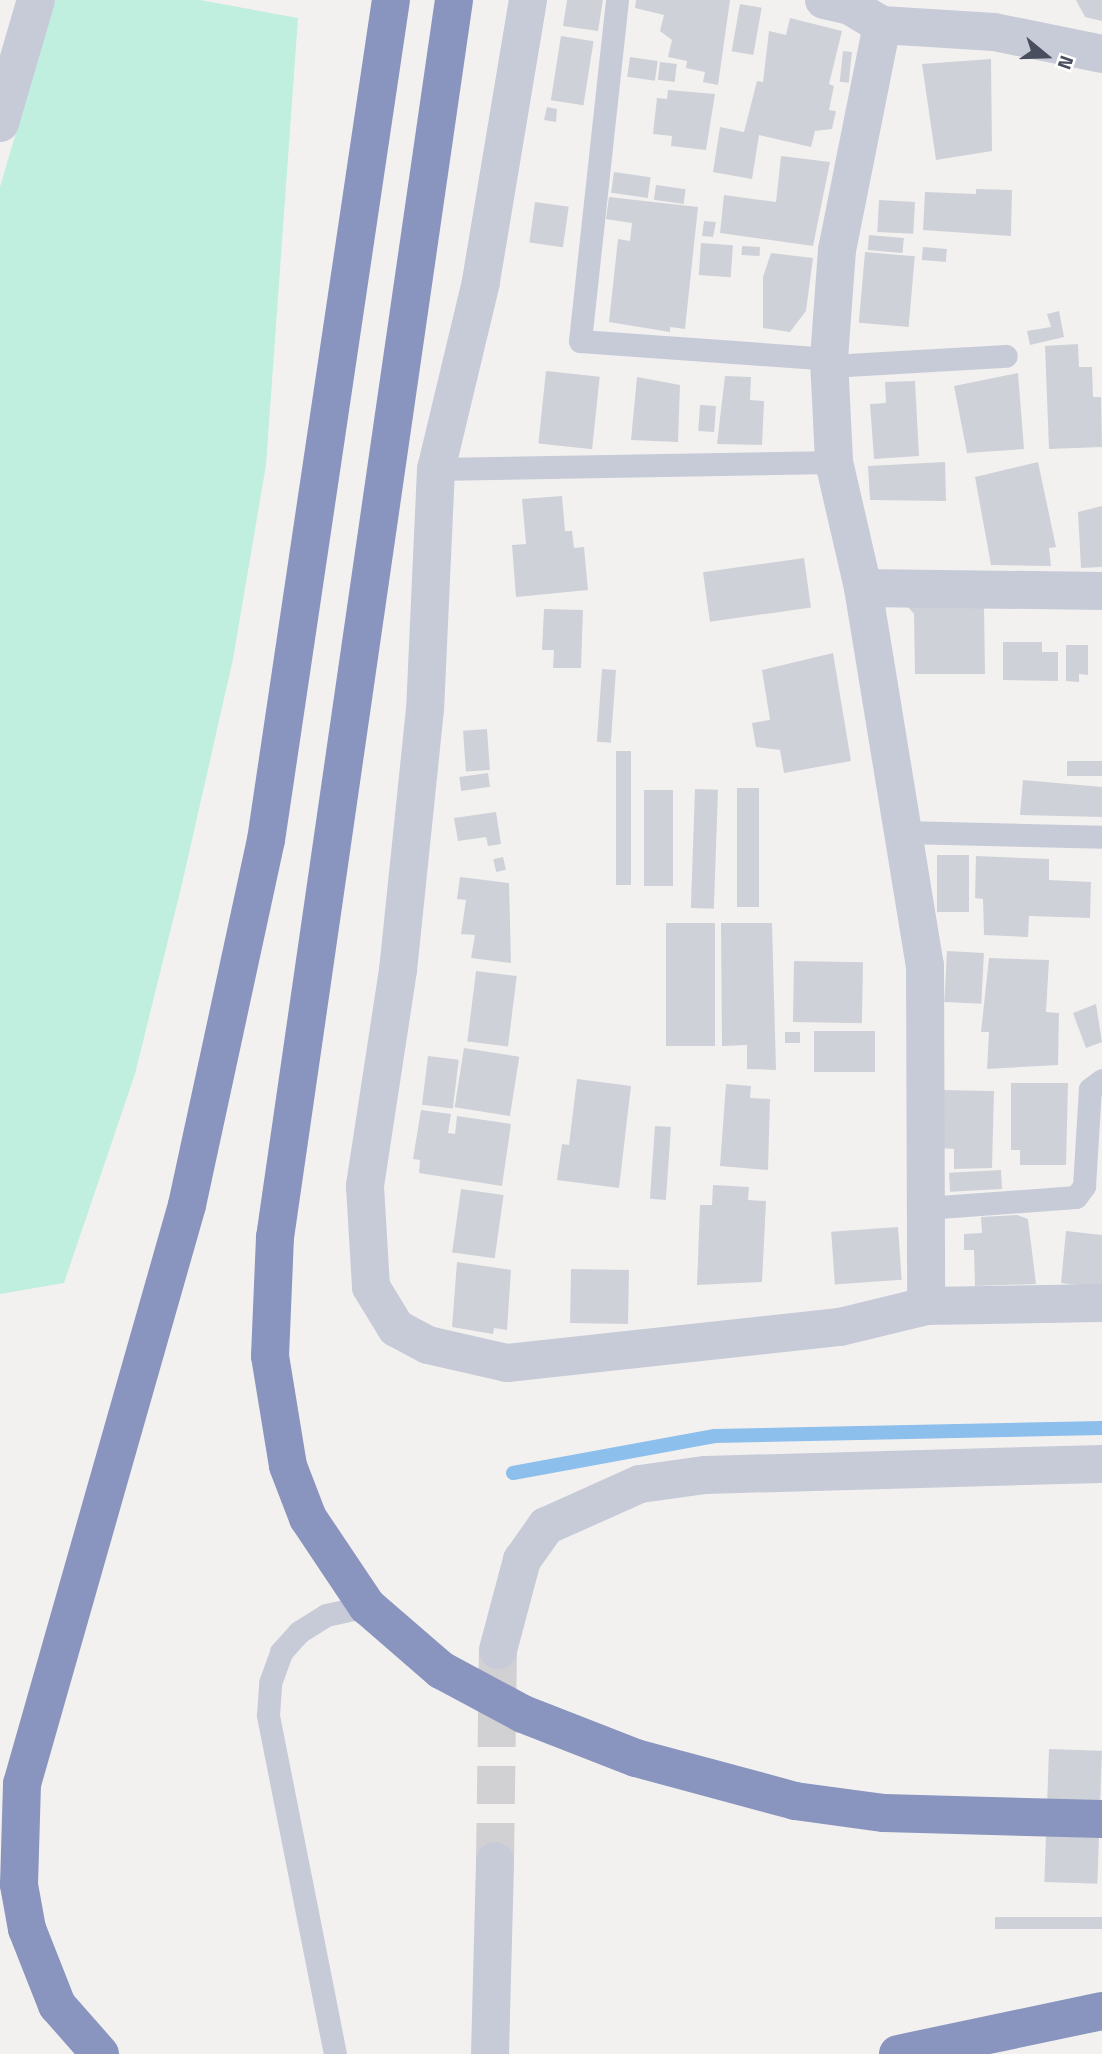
<!DOCTYPE html>
<html>
<head>
<meta charset="utf-8">
<style>
  body { margin:0 }
  #map { position:relative; width:1102px; height:2054px; overflow:hidden; background:#f3f1f0; font-family:"Titillium Web",sans-serif }
  div>[style] { position:absolute }
  .green>* { inset:0; background:#c0efdf }
  .stream>* { height:14px; margin:-7px; padding:0 7px; transform-origin:7px; border-radius:7px; background:#8dbfec }
  .building>* { inset:0; background:#cfd1d8; transform-origin:0 0 }
  .street-tunnel>* { height:38px; margin-top:-19px; transform-origin:0; background:repeating-linear-gradient(90deg,#d1d0d3 0 38px,transparent 0 57px) }
  .lane>* { height:23px; margin:-11.5px; padding:0 11.5px; transform-origin:11.5px; border-radius:11.5px; background:#c7cbd8 }
  .street>* { height:38px; margin:-19px; padding:0 19px; transform-origin:19px; border-radius:19px; background:#c7cbd8 }
  .highway>* { height:38px; margin:-19px; padding:0 19px; transform-origin:19px; border-radius:19px; background:#8995be }
  span { translate:-50% -50%; white-space:nowrap; text-align:center; line-height:1.15; -webkit-text-stroke:5px #fff; paint-order:stroke }
  .north { position:absolute; left:1011px; top:21px; width:70px; height:70px; -webkit-text-stroke:5px #fff; paint-order:stroke; rotate:109deg; font-size:19px; font-weight:700; line-height:28px; text-align:center; color:#484e5e }
  .north::after { content:''; display:block; margin:auto; width:24px; height:32px; background:#484e5e; clip-path:polygon(50% 0,100% 100%,50% 72%,0 100%) }
</style>
</head>
<body>
<div id="map">
  <div class="green">
    <i style="clip-path:polygon(55px 0,200px 0,298px 18px,266px 465px,233px 659px,182px 884px,135px 1074px,64px 1283px,0 1294px,0 187px)"></i>
  </div>
  <div class="stream">
    <i style="left:513px;top:1473px;width:205px;rotate:-10.4deg"></i>
    <i style="left:715px;top:1436px;width:387px;rotate:-1.2deg"></i>
  </div>
  <div class="building">
    <i style="clip-path:polygon(567px 0,603px 0,598px 31px,563px 26px)"></i>
    <i style="clip-path:polygon(636px 0,730px 0,718px 85px,703px 82px,705px 72px,686px 68px,687px 61px,668px 57px,672px 40px,660px 31px,664px 15px,635px 8px)"></i>
    <i style="clip-path:polygon(1076px 0,1102px 0,1102px 21px,1085px 17px)"></i>
    <i style="left:740px;top:4px;width:22px;height:48px;rotate:10deg"></i>
    <i style="clip-path:polygon(790px 18px,842px 31px,829px 84px,834px 86px,829px 110px,836px 111px,832px 129px,815px 131px,811px 147px,759px 135px,752px 179px,713px 172px,720px 127px,744px 132px,757px 81px,763px 82px,769px 31px,786px 35px)"></i>
    <i style="left:561px;top:36px;width:33px;height:65px;rotate:9deg"></i>
    <i style="left:843px;top:51px;width:9px;height:31px;rotate:6deg"></i>
    <i style="left:630px;top:57px;width:28px;height:20px;rotate:8deg"></i>
    <i style="clip-path:polygon(991px 59px,992px 151px,936px 160px,922px 64px)"></i>
    <i style="left:660px;top:62px;width:17px;height:18px;rotate:7deg"></i>
    <i style="clip-path:polygon(668px 90px,715px 94px,706px 150px,671px 146px,672px 136px,653px 134px,657px 98px,667px 99px)"></i>
    <i style="clip-path:polygon(547px 107px,557px 109px,556px 122px,544px 120px)"></i>
    <i style="clip-path:polygon(781px 156px,830px 162px,813px 246px,720px 233px,724px 195px,776px 202px)"></i>
    <i style="left:614px;top:172px;width:37px;height:21px;rotate:8deg"></i>
    <i style="left:656px;top:185px;width:30px;height:15px;rotate:8deg"></i>
    <i style="clip-path:polygon(976px 189px,1012px 190px,1011px 236px,923px 230px,925px 192px,976px 194px)"></i>
    <i style="clip-path:polygon(609px 197px,698px 207px,685px 329px,670px 327px,670px 332px,609px 322px,618px 239px,630px 241px,632px 223px,606px 219px)"></i>
    <i style="left:879px;top:200px;width:36px;height:32px;rotate:3deg"></i>
    <i style="left:535px;top:202px;width:34px;height:41px;rotate:8deg"></i>
    <i style="clip-path:polygon(704px 221px,716px 222px,713px 237px,702px 236px)"></i>
    <i style="left:869px;top:235px;width:35px;height:15px;rotate:5deg"></i>
    <i style="left:701px;top:243px;width:32px;height:32px;rotate:4deg"></i>
    <i style="left:742px;top:246px;width:18px;height:9px;rotate:3deg"></i>
    <i style="left:923px;top:247px;width:24px;height:13px;rotate:5deg"></i>
    <i style="left:865px;top:252px;width:50px;height:71px;rotate:5deg"></i>
    <i style="clip-path:polygon(771px 253px,813px 258px,806px 311px,790px 332px,763px 328px,763px 277px)"></i>
    <i style="clip-path:polygon(1059px 311px,1064px 337px,1030px 345px,1027px 331px,1051px 327px,1047px 314px)"></i>
    <i style="clip-path:polygon(1078px 344px,1079px 367px,1092px 367px,1093px 397px,1101px 397px,1102px 447px,1049px 449px,1045px 346px)"></i>
    <i style="left:546px;top:371px;width:54px;height:73px;rotate:6deg"></i>
    <i style="clip-path:polygon(1018px 373px,1024px 449px,967px 453px,954px 386px)"></i>
    <i style="clip-path:polygon(725px 376px,751px 377px,750px 400px,764px 401px,762px 445px,717px 444px)"></i>
    <i style="clip-path:polygon(637px 377px,680px 385px,678px 442px,631px 440px)"></i>
    <i style="clip-path:polygon(915px 381px,919px 456px,874px 459px,870px 404px,886px 403px,885px 382px)"></i>
    <i style="left:700px;top:405px;width:16px;height:26px;rotate:4deg"></i>
    <i style="clip-path:polygon(945px 462px,946px 501px,870px 500px,868px 466px)"></i>
    <i style="clip-path:polygon(1038px 462px,1056px 547px,1049px 548px,1051px 566px,991px 565px,975px 477px)"></i>
    <i style="clip-path:polygon(562px 496px,565px 531px,572px 531px,574px 548px,584px 547px,588px 590px,516px 597px,512px 545px,526px 544px,522px 499px)"></i>
    <i style="clip-path:polygon(1102px 506px,1102px 567px,1081px 568px,1078px 512px)"></i>
    <i style="left:804px;top:558px;width:50px;height:102px;rotate:82deg"></i>
    <i style="clip-path:polygon(984px 606px,985px 674px,915px 674px,914px 614px,908px 607px)"></i>
    <i style="clip-path:polygon(544px 609px,583px 610px,581px 668px,553px 668px,554px 650px,542px 650px)"></i>
    <i style="clip-path:polygon(1003px 642px,1042px 642px,1042px 652px,1058px 652px,1058px 681px,1003px 680px)"></i>
    <i style="clip-path:polygon(1066px 645px,1088px 645px,1088px 675px,1079px 674px,1079px 682px,1066px 681px)"></i>
    <i style="clip-path:polygon(833px 653px,851px 761px,784px 773px,780px 750px,756px 747px,752px 723px,770px 720px,762px 670px)"></i>
    <i style="left:602px;top:669px;width:14px;height:73px;rotate:4deg"></i>
    <i style="left:487px;top:729px;width:41px;height:24px;rotate:86deg"></i>
    <i style="left:616px;top:751px;width:15px;height:134px"></i>
    <i style="left:1067px;top:761px;width:35px;height:15px"></i>
    <i style="left:488px;top:773px;width:14px;height:29px;rotate:82deg"></i>
    <i style="clip-path:polygon(1023px 780px,1102px 787px,1102px 817px,1020px 815px)"></i>
    <i style="left:737px;top:788px;width:22px;height:119px"></i>
    <i style="left:695px;top:789px;width:23px;height:119px;rotate:2deg"></i>
    <i style="left:644px;top:790px;width:29px;height:96px"></i>
    <i style="clip-path:polygon(496px 812px,501px 844px,488px 846px,486px 837px,458px 841px,454px 818px)"></i>
    <i style="left:937px;top:855px;width:32px;height:57px"></i>
    <i style="clip-path:polygon(976px 856px,1049px 859px,1049px 880px,1091px 882px,1090px 918px,1029px 916px,1028px 937px,984px 935px,983px 899px,975px 898px)"></i>
    <i style="left:503px;top:857px;width:13px;height:10px;rotate:77deg"></i>
    <i style="clip-path:polygon(460px 877px,509px 883px,511px 963px,471px 958px,475px 935px,461px 934px,466px 900px,457px 899px)"></i>
    <i style="left:666px;top:923px;width:49px;height:123px"></i>
    <i style="clip-path:polygon(721px 923px,772px 923px,776px 1070px,747px 1069px,747px 1045px,722px 1046px)"></i>
    <i style="left:947px;top:951px;width:37px;height:51px;rotate:3deg"></i>
    <i style="clip-path:polygon(989px 958px,1049px 960px,1046px 1012px,1059px 1013px,1058px 1065px,987px 1069px,989px 1032px,981px 1032px)"></i>
    <i style="left:794px;top:961px;width:69px;height:61px;rotate:1deg"></i>
    <i style="left:476px;top:971px;width:41px;height:71px;rotate:7deg"></i>
    <i style="clip-path:polygon(1096px 1004px,1102px 1042px,1086px 1048px,1073px 1013px)"></i>
    <i style="left:814px;top:1031px;width:61px;height:41px"></i>
    <i style="left:785px;top:1032px;width:15px;height:11px"></i>
    <i style="left:464px;top:1048px;width:56px;height:60px;rotate:9deg"></i>
    <i style="left:428px;top:1056px;width:31px;height:49px;rotate:7deg"></i>
    <i style="clip-path:polygon(577px 1079px,631px 1086px,619px 1188px,557px 1180px,562px 1144px,569px 1145px)"></i>
    <i style="clip-path:polygon(1011px 1083px,1068px 1083px,1066px 1165px,1020px 1165px,1020px 1150px,1011px 1150px)"></i>
    <i style="clip-path:polygon(726px 1084px,751px 1086px,750px 1098px,770px 1099px,768px 1170px,720px 1166px)"></i>
    <i style="clip-path:polygon(942px 1090px,994px 1091px,992px 1168px,954px 1169px,954px 1149px,940px 1148px)"></i>
    <i style="clip-path:polygon(421px 1110px,451px 1114px,448px 1133px,455px 1134px,457px 1116px,511px 1124px,502px 1186px,419px 1173px,420px 1160px,413px 1159px)"></i>
    <i style="left:655px;top:1126px;width:16px;height:73px;rotate:4deg"></i>
    <i style="left:1001px;top:1170px;width:19px;height:52px;rotate:87deg"></i>
    <i style="clip-path:polygon(713px 1185px,749px 1187px,748px 1200px,766px 1201px,762px 1282px,697px 1285px,700px 1205px,712px 1205px)"></i>
    <i style="left:461px;top:1189px;width:43px;height:64px;rotate:8deg"></i>
    <i style="clip-path:polygon(1017px 1215px,1028px 1219px,1036px 1284px,975px 1286px,974px 1250px,964px 1250px,964px 1234px,982px 1233px,981px 1217px)"></i>
    <i style="left:898px;top:1227px;width:53px;height:67px;rotate:86deg"></i>
    <i style="clip-path:polygon(1066px 1231px,1102px 1235px,1102px 1288px,1061px 1283px)"></i>
    <i style="clip-path:polygon(457px 1262px,511px 1270px,507px 1330px,494px 1328px,493px 1334px,452px 1327px)"></i>
    <i style="left:571px;top:1269px;width:58px;height:54px;rotate:1deg"></i>
    <i style="left:1049px;top:1749px;width:53px;height:133px;rotate:2deg"></i>
    <i style="left:1102px;top:1917px;width:12px;height:107px;rotate:90deg"></i>
  </div>
  <div class="street-tunnel">
    <i style="left:495px;top:1861px;width:211px;rotate:-89.2deg"></i>
  </div>
  <div class="lane">
    <i style="left:617px;top:0;width:343px;rotate:96.2deg"></i>
    <i style="left:580px;top:341px;width:250px;rotate:4.1deg"></i>
    <i style="left:830px;top:366px;width:176px;rotate:-3.3deg"></i>
    <i style="left:436px;top:469px;width:398px;rotate:-1deg"></i>
    <i style="left:903px;top:832px;width:199px;rotate:1.4deg"></i>
    <i style="left:926px;top:1208px;width:150px;rotate:-4.2deg"></i>
    <i style="left:1076px;top:1197px;width:14px;rotate:-54deg"></i>
    <i style="left:1084px;top:1186px;width:97px;rotate:-86.5deg"></i>
    <i style="left:1090px;top:1089px;width:15px;rotate:-37deg"></i>
    <i style="left:335px;top:2054px;width:346px;rotate:-101.2deg"></i>
    <i style="left:268px;top:1715px;width:32px;rotate:-86deg"></i>
    <i style="left:270px;top:1683px;width:33px;rotate:-70deg"></i>
    <i style="left:281px;top:1652px;width:27px;rotate:-48deg"></i>
    <i style="left:299px;top:1632px;width:32px;rotate:-32deg"></i>
    <i style="left:326px;top:1615px;width:42px;rotate:-12.4deg"></i>
  </div>
  <div class="street">
    <i style="left:528px;top:0;width:286px;rotate:99.5deg"></i>
    <i style="left:481px;top:282px;width:192px;rotate:103.5deg"></i>
    <i style="left:436px;top:469px;width:240px;rotate:92.6deg"></i>
    <i style="left:425px;top:709px;width:262px;rotate:95.9deg"></i>
    <i style="left:398px;top:970px;width:219px;rotate:98.7deg"></i>
    <i style="left:365px;top:1186px;width:101px;rotate:86.6deg"></i>
    <i style="left:371px;top:1287px;width:48px;rotate:58.6deg"></i>
    <i style="left:396px;top:1328px;width:36px;rotate:28deg"></i>
    <i style="left:428px;top:1345px;width:81px;rotate:12.8deg"></i>
    <i style="left:507px;top:1363px;width:335px;rotate:-6.2deg"></i>
    <i style="left:840px;top:1327px;width:89px;rotate:-13.7deg"></i>
    <i style="left:926px;top:1306px;width:176px;rotate:-1deg"></i>
    <i style="left:824px;top:0;width:27px;rotate:13deg"></i>
    <i style="left:850px;top:6px;width:37px;rotate:31deg"></i>
    <i style="left:882px;top:25px;width:112px;rotate:3.6deg"></i>
    <i style="left:994px;top:32px;width:110px;rotate:11.5deg"></i>
    <i style="left:882px;top:25px;width:229px;rotate:101.3deg"></i>
    <i style="left:837px;top:250px;width:109px;rotate:94.2deg"></i>
    <i style="left:829px;top:359px;width:103px;rotate:87.2deg"></i>
    <i style="left:834px;top:462px;width:129px;rotate:77deg"></i>
    <i style="left:863px;top:588px;width:382px;rotate:80.7deg"></i>
    <i style="left:925px;top:965px;width:341px;rotate:89.8deg"></i>
    <i style="left:0;top:123px;width:128px;rotate:-73.7deg"></i>
    <i style="left:863px;top:588px;width:239px;rotate:0.7deg"></i>
    <i style="left:498px;top:1650px;width:93px;rotate:-75.1deg"></i>
    <i style="left:522px;top:1560px;width:42px;rotate:-54.8deg"></i>
    <i style="left:546px;top:1526px;width:103px;rotate:-24.1deg"></i>
    <i style="left:640px;top:1484px;width:66px;rotate:-7.9deg"></i>
    <i style="left:705px;top:1475px;width:397px;rotate:-1.6deg"></i>
    <i style="left:490px;top:2054px;width:193px;rotate:-88.5deg"></i>
  </div>
  <div class="highway">
    <i style="left:454px;top:0;width:1250px;rotate:98.23deg"></i>
    <i style="left:275px;top:1237px;width:119px;rotate:92.4deg"></i>
    <i style="left:270px;top:1356px;width:111px;rotate:80.7deg"></i>
    <i style="left:288px;top:1466px;width:56px;rotate:69deg"></i>
    <i style="left:308px;top:1518px;width:106px;rotate:56.2deg"></i>
    <i style="left:367px;top:1606px;width:98px;rotate:40.9deg"></i>
    <i style="left:441px;top:1670px;width:93px;rotate:28.2deg"></i>
    <i style="left:523px;top:1714px;width:121px;rotate:21.3deg"></i>
    <i style="left:636px;top:1758px;width:165px;rotate:15.1deg"></i>
    <i style="left:795px;top:1801px;width:90px;rotate:7.7deg"></i>
    <i style="left:884px;top:1813px;width:218px;rotate:1.6deg"></i>
    <i style="left:100px;top:2054px;width:65px;rotate:-131.3deg"></i>
    <i style="left:57px;top:2005px;width:82px;rotate:-111.5deg"></i>
    <i style="left:27px;top:1929px;width:45px;rotate:-100.3deg"></i>
    <i style="left:19px;top:1885px;width:101px;rotate:-88.3deg"></i>
    <i style="left:22px;top:1784px;width:602px;rotate:-74.09deg"></i>
    <i style="left:187px;top:1205px;width:373px;rotate:-77.8deg"></i>
    <i style="left:266px;top:840px;width:849px;rotate:-81.54deg"></i>
    <i style="left:898px;top:2054px;width:208px;rotate:-11.9deg"></i>
  </div>
  <div class="north">N</div>
</div>
</body>
</html>
